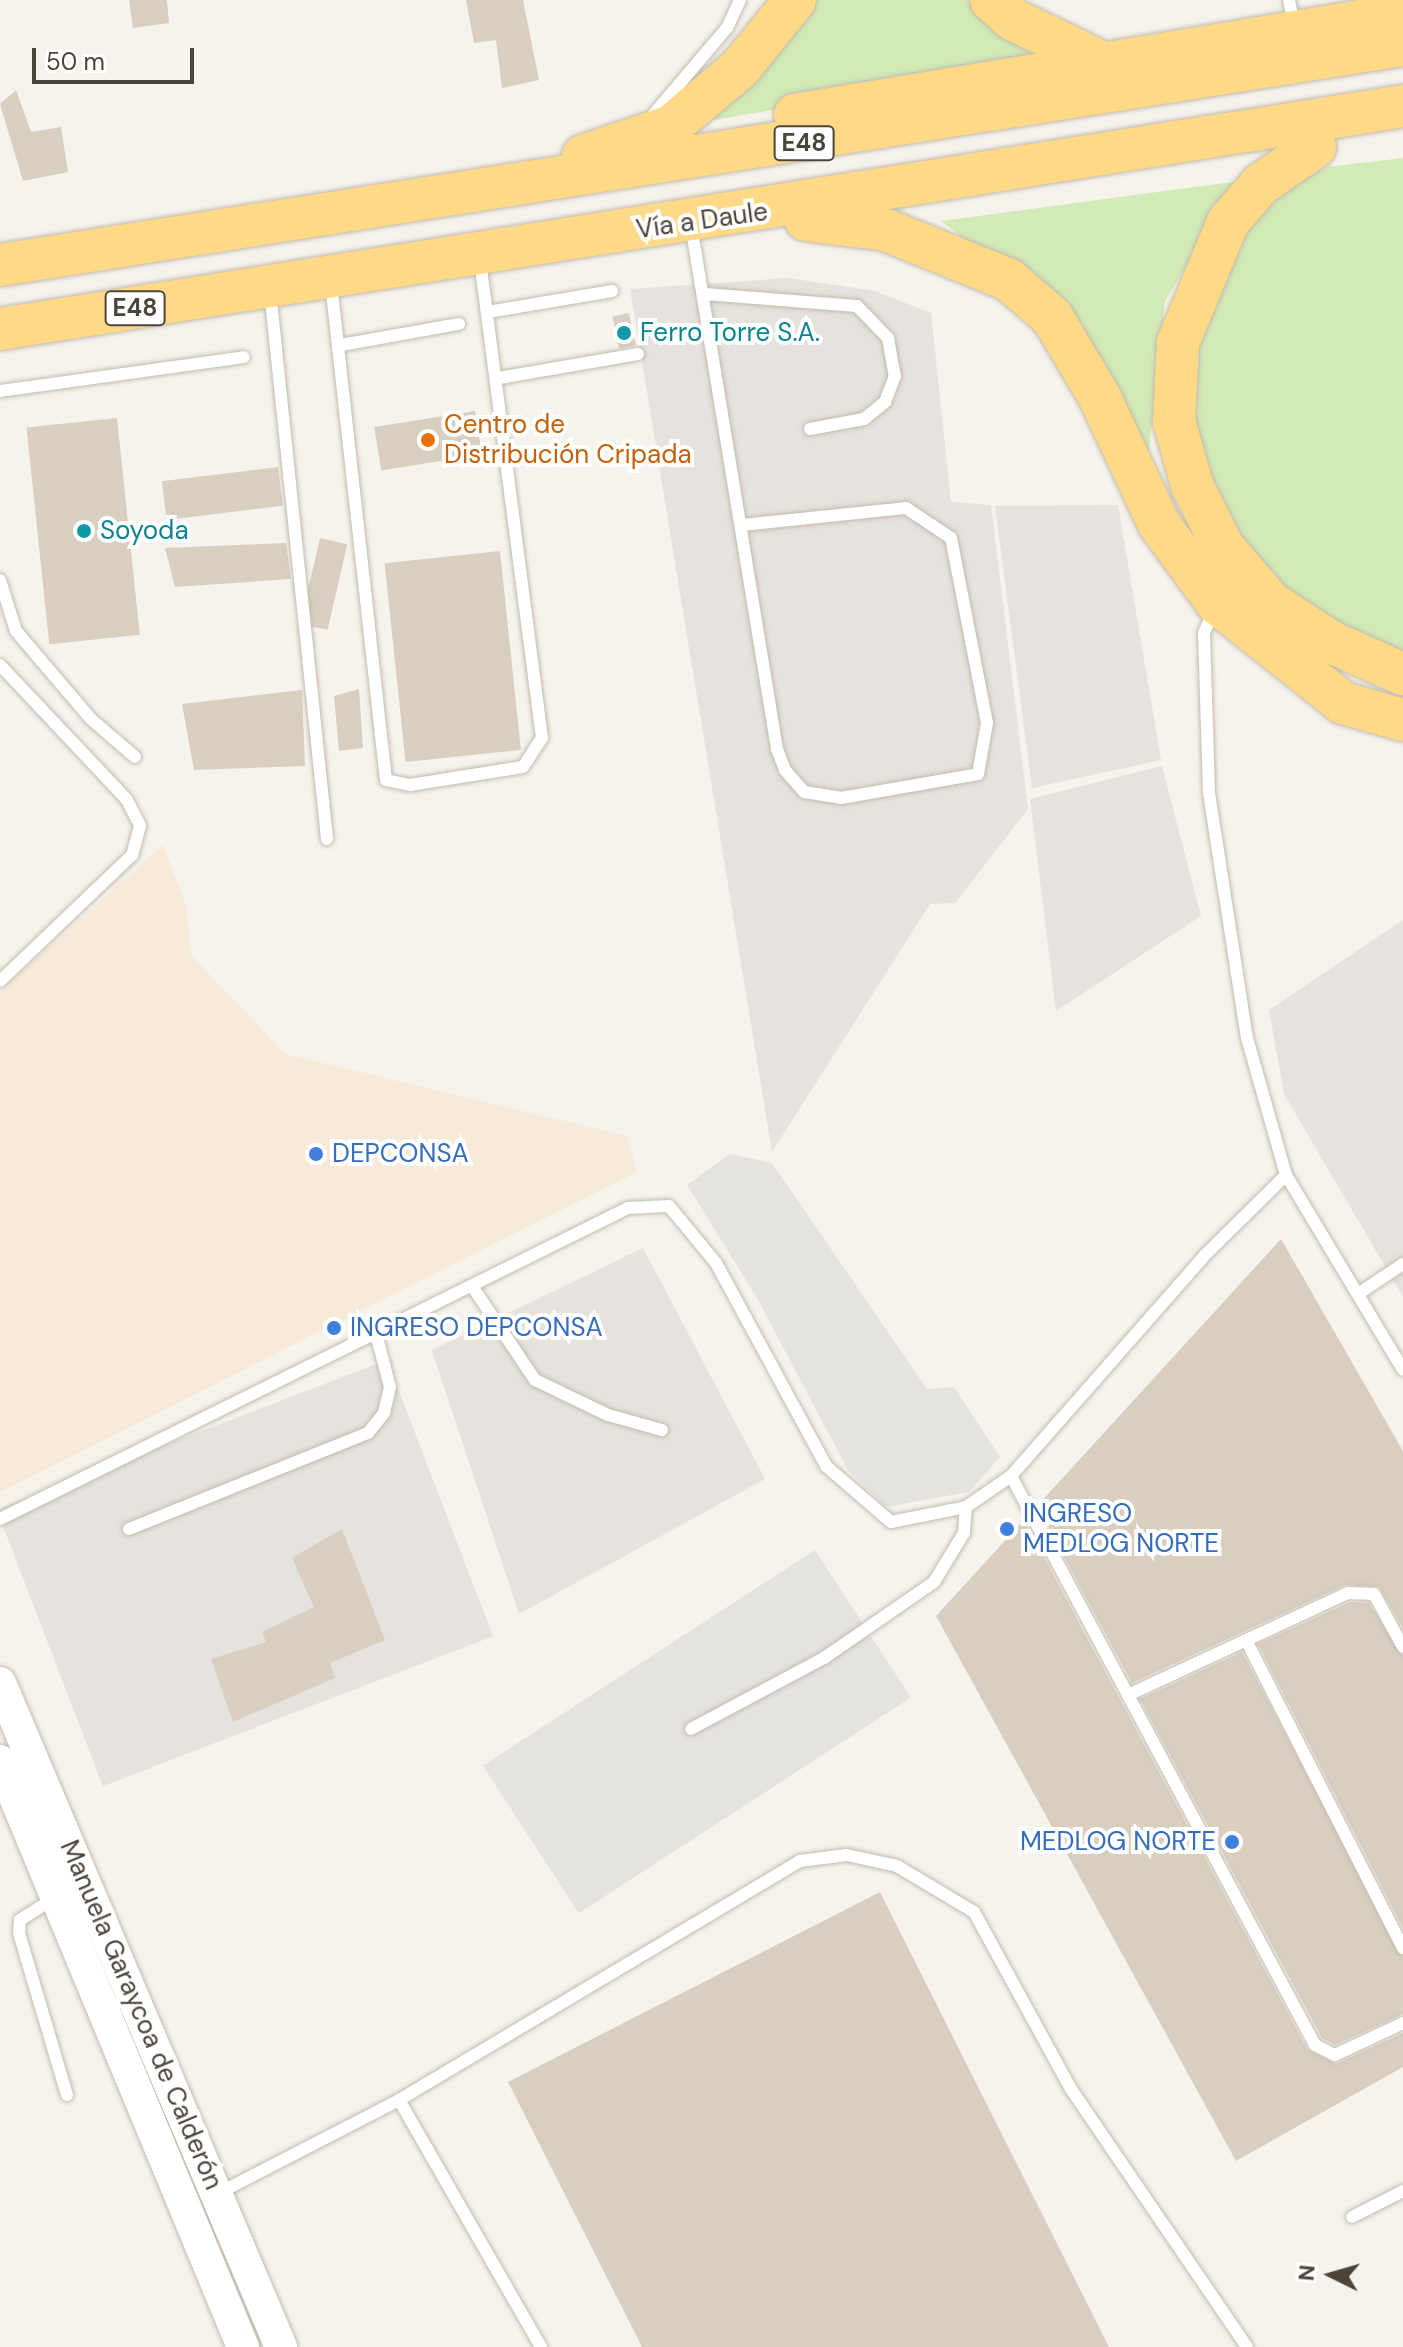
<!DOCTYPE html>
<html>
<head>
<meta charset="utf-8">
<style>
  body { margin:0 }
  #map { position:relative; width:1403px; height:2347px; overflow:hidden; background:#f6f3ec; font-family:"DM Sans",sans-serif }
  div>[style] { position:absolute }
  .commercial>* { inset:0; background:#f7ead8 }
  .industrial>* { inset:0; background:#e6e2dd; transform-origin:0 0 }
  .green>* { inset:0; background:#d2eab5 }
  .parking>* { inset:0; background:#e5e3e0; transform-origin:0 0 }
  .building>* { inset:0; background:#d8cfc1; transform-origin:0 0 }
  .roads { filter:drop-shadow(0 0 2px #c2bbae) drop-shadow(0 0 2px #c2bbae) }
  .service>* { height:12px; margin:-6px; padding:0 6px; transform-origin:6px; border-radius:6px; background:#fff }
  .tertiary>* { height:32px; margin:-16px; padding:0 16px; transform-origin:16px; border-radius:16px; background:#fff }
  .trunk>* { height:42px; margin:-21px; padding:0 21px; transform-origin:21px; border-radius:21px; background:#ffd985 }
  .dots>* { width:22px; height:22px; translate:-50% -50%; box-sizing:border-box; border:4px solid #fff; border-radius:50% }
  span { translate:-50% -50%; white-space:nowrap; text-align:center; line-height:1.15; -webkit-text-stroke:8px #fff; paint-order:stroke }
  .shield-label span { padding:2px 6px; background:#fff; border:2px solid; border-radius:6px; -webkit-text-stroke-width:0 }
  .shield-label { font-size:24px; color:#4b4439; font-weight:700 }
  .street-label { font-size:26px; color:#4b4439 }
  .culture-label { font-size:26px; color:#0d838f }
  .left { translate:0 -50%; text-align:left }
  .food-label { font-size:26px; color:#c56008 }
  .shop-label { font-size:26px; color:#366cbe }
  .right { translate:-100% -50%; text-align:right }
  .north { position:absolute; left:1291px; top:2235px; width:80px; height:80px; -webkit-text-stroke:6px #fff; paint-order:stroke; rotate:275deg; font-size:22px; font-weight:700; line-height:32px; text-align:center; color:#4b4439 }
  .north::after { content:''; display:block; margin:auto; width:28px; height:36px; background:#4b4439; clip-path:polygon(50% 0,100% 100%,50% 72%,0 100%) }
  .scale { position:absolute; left:32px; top:48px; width:162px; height:36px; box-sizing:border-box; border:4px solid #4b4439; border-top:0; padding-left:10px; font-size:24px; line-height:28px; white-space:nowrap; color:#4b4439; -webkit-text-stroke:6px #fff; paint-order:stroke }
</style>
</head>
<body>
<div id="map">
  <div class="commercial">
    <i style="clip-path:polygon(163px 845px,186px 906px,191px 955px,285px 1054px,627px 1136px,637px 1172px,0 1492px,0 991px)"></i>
  </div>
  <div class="industrial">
    <i style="clip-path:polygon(788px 278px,875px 291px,931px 313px,951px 502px,991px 505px,1028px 809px,955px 903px,930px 904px,772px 1152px,630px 289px)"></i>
    <i style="clip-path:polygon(1118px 505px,1161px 760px,1032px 788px,995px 506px)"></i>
    <i style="clip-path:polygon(1162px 766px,1201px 916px,1056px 1011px,1030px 799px)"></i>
    <i style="clip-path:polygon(1403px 920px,1403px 1297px,1284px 1094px,1269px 1010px)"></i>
    <i style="clip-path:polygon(643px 1248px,765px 1479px,519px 1614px,432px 1350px)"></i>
    <i style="left:387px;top:1360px;width:296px;height:418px;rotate:69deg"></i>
  </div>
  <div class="green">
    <i style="clip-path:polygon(809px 0,967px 0,1041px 64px,685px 125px)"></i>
    <i style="clip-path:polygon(1403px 158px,1403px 660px,1297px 603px,1251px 560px,1193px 443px,1191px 377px,1222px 256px,1269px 200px,1327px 167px)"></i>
    <i style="clip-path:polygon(1239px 181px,1165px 301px,1149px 452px,1074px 320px,941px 221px)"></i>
  </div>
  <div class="parking">
    <i style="clip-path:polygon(730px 1154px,772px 1163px,927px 1389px,954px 1387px,1000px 1457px,969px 1492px,886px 1507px,848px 1470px,757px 1298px,687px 1185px)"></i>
    <i style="left:815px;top:1550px;width:176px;height:396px;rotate:57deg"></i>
  </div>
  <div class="building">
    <i style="clip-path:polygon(129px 0,167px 0,169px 23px,133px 28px)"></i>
    <i style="clip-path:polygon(466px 0,523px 0,539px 80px,502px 88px,496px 40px,474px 43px)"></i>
    <i style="clip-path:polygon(16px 90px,31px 132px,61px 127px,68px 172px,23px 181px,0 104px)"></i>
    <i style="left:629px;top:313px;width:33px;height:17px;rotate:78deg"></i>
    <i style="left:475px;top:411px;width:44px;height:102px;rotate:81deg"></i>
    <i style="left:117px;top:418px;width:218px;height:91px;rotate:84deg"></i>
    <i style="left:278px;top:467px;width:39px;height:117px;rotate:83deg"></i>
    <i style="left:320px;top:538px;width:28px;height:88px;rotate:13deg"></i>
    <i style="clip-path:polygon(286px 543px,291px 579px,175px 587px,165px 548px)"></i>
    <i style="left:500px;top:551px;width:200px;height:116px;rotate:84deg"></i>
    <i style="clip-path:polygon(359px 689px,363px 748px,339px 751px,334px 696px)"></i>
    <i style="clip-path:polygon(302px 690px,305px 766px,194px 770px,182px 704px)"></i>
    <i style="clip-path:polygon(1281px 1239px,1403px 1451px,1403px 1628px,1379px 1587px,1345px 1585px,1132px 1683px,1037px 1506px)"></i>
    <i style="clip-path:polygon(1024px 1520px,1307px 2049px,1336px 2064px,1403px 2033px,1403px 2067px,1236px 2161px,936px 1616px)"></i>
    <i style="clip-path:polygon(342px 1529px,385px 1640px,330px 1663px,335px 1678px,233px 1722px,211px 1659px,266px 1642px,262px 1632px,314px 1607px,292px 1558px)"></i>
    <i style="clip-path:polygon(1350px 1602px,1369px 1603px,1403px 1656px,1403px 1928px,1258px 1644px)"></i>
    <i style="clip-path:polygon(1242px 1652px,1403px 1957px,1403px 2014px,1335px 2045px,1322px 2038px,1140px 1699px)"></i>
    <i style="clip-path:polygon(880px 1892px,1109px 2347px,642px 2347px,508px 2082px)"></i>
  </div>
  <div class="roads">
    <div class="service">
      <i style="left:1289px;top:0;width:25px;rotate:79deg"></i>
      <i style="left:648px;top:121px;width:122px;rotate:-49.7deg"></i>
      <i style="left:727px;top:28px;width:31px;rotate:-65deg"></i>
      <i style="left:691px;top:225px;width:531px;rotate:80.68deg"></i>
      <i style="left:777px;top:749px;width:22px;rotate:69deg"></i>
      <i style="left:785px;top:770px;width:29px;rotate:49deg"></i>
      <i style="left:804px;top:792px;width:37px;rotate:9deg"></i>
      <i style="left:841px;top:798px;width:139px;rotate:-9.9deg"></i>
      <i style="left:978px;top:774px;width:52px;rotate:-80deg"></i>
      <i style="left:987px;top:723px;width:188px;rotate:-101deg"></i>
      <i style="left:951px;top:538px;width:54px;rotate:-146.3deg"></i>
      <i style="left:906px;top:508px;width:166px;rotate:174.1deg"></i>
      <i style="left:331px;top:283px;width:500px;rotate:83.69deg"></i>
      <i style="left:386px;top:780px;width:25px;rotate:12deg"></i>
      <i style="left:410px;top:785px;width:114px;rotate:-9.1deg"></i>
      <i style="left:523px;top:767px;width:35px;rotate:-57deg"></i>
      <i style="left:542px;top:738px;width:483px;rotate:-97.4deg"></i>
      <i style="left:270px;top:291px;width:551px;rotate:84.06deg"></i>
      <i style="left:705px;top:294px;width:152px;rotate:4.5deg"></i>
      <i style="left:857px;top:306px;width:45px;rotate:45.9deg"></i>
      <i style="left:888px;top:338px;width:39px;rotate:80deg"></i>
      <i style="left:895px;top:376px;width:28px;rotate:111deg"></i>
      <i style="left:885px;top:402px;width:27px;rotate:141deg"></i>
      <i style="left:864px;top:419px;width:55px;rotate:169.5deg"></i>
      <i style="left:488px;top:312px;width:126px;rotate:-9.6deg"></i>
      <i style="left:341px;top:345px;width:120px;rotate:-10.1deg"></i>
      <i style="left:499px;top:378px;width:141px;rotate:-9.8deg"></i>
      <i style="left:0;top:391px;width:246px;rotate:-7.9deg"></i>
      <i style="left:0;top:580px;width:53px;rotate:72.6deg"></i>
      <i style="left:16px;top:631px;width:116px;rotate:49.6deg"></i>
      <i style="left:91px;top:719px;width:58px;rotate:40.8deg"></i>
      <i style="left:1215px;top:609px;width:26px;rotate:115deg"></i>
      <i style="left:1204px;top:633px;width:160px;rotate:88.2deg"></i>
      <i style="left:1209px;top:793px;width:248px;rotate:81.2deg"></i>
      <i style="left:1247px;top:1038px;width:142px;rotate:74.1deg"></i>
      <i style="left:1286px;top:1175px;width:227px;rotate:59deg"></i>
      <i style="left:0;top:665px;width:185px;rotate:46.7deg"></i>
      <i style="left:127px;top:800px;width:29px;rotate:63deg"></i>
      <i style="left:140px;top:826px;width:30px;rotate:105deg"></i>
      <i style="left:132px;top:855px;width:182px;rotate:136.3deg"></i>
      <i style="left:472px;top:1286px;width:113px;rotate:56.2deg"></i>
      <i style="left:535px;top:1380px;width:81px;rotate:25.6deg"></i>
      <i style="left:608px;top:1415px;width:56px;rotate:15.5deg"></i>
      <i style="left:1361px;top:1292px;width:50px;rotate:-33.7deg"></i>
      <i style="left:1011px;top:1476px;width:645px;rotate:61.89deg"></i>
      <i style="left:1315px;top:2045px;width:22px;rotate:27deg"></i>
      <i style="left:1335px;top:2055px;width:75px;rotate:-25.2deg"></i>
      <i style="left:0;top:1519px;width:701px;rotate:-26.35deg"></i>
      <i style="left:628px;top:1208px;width:41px;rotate:-2.8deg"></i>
      <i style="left:669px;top:1206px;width:74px;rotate:50.5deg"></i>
      <i style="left:716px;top:1263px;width:231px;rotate:61.5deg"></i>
      <i style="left:826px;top:1466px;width:86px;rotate:40.7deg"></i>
      <i style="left:891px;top:1522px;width:76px;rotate:-11.3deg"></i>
      <i style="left:966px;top:1507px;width:55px;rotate:-34.6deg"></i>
      <i style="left:1011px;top:1476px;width:293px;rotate:-48.7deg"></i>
      <i style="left:1204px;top:1256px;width:115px;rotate:-44.6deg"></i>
      <i style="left:129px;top:1529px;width:258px;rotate:-21.9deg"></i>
      <i style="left:368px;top:1433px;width:26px;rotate:-51deg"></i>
      <i style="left:384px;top:1413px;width:27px;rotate:-77deg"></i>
      <i style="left:390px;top:1387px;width:55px;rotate:-104.8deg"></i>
      <i style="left:1246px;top:1640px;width:346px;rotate:63deg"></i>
      <i style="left:1128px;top:1695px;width:242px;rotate:-24.9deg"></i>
      <i style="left:1348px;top:1593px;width:26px;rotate:2deg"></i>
      <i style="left:1374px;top:1594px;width:60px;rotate:61.3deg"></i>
      <i style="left:691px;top:1729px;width:151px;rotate:-28.1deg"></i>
      <i style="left:824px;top:1658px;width:134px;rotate:-34.6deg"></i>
      <i style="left:934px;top:1582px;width:57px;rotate:-58.5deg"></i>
      <i style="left:964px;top:1533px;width:26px;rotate:-86deg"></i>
      <i style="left:56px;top:1897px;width:43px;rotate:147.4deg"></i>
      <i style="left:20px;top:1920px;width:13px;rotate:94deg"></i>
      <i style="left:19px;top:1933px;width:169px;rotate:73.5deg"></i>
      <i style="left:399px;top:2100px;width:285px;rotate:60.1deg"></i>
      <i style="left:217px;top:2194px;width:205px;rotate:-27.3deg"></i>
      <i style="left:399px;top:2100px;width:467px;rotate:-30.8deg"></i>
      <i style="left:800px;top:1861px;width:47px;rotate:-7.3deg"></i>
      <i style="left:847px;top:1855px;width:51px;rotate:12.4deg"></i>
      <i style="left:897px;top:1866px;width:90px;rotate:30.9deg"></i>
      <i style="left:974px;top:1912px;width:202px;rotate:61.3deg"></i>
      <i style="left:1071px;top:2089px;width:312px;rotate:55.7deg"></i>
      <i style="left:1352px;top:2217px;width:57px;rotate:-27deg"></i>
    </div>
    <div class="tertiary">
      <i style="left:0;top:1683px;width:721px;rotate:67.06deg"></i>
      <i style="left:0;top:1761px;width:634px;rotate:67.48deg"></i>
    </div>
    <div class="trunk">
      <i style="left:991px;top:0;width:28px;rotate:42deg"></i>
      <i style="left:1012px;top:19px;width:101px;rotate:25.8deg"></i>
      <i style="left:795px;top:115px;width:616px;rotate:-9.43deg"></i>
      <i style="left:1315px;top:147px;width:65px;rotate:145.6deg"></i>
      <i style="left:1261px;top:184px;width:50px;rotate:131deg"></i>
      <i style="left:1228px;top:222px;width:131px;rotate:112.5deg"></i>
      <i style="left:1178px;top:343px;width:78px;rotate:92.9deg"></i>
      <i style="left:1174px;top:421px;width:66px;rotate:74.3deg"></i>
      <i style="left:1192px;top:485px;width:69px;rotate:63.4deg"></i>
      <i style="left:1223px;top:547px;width:74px;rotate:49.4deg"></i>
      <i style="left:1271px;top:603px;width:74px;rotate:32.8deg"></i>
      <i style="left:1333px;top:643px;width:77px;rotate:23.9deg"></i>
      <i style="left:583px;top:156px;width:93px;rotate:-18.8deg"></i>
      <i style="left:671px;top:126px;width:90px;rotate:-40deg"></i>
      <i style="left:740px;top:68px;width:87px;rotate:-51deg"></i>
      <i style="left:806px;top:220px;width:81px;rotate:7.1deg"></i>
      <i style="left:886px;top:230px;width:133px;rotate:22.1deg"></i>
      <i style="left:1009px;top:280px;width:57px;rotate:40.7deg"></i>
      <i style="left:1052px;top:317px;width:94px;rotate:59.3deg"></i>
      <i style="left:1100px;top:398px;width:139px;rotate:64.9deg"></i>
      <i style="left:1159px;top:524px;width:98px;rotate:53.7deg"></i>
      <i style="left:1217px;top:603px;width:161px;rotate:38.4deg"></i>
      <i style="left:1343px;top:703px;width:62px;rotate:15.8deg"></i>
      <i style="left:0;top:265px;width:1420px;rotate:-8.91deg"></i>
      <i style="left:0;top:329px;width:1421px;rotate:-9.03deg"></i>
    </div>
  </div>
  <div class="dots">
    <i style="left:624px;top:333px;background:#0f9aa8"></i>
    <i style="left:428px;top:440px;background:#e8710a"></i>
    <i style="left:84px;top:531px;background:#0f9aa8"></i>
    <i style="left:316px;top:1154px;background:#3f7fe0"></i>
    <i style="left:334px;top:1328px;background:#3f7fe0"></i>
    <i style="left:1007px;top:1529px;background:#3f7fe0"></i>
    <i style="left:1232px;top:1842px;background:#3f7fe0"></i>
  </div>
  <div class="shield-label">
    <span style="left:804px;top:143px">E48</span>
    <span style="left:135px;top:308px">E48</span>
  </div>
  <div class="street-label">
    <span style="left:702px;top:221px;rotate:-8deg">Vía a Daule</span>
    <span style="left:141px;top:2015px;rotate:67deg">Manuela Garaycoa de Calderón</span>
  </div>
  <div class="culture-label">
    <span class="left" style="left:640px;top:333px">Ferro Torre S.A.</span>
    <span class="left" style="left:100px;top:531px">Soyoda</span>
  </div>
  <div class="food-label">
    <span class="left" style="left:444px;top:440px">Centro de<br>Distribución Cripada</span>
  </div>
  <div class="shop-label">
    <span class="left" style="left:332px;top:1154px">DEPCONSA</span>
    <span class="left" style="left:350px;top:1328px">INGRESO DEPCONSA</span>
    <span class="left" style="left:1023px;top:1529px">INGRESO<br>MEDLOG NORTE</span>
    <span class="right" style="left:1216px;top:1842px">MEDLOG NORTE</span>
  </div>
  <div class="north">N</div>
  <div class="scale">50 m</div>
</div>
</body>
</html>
